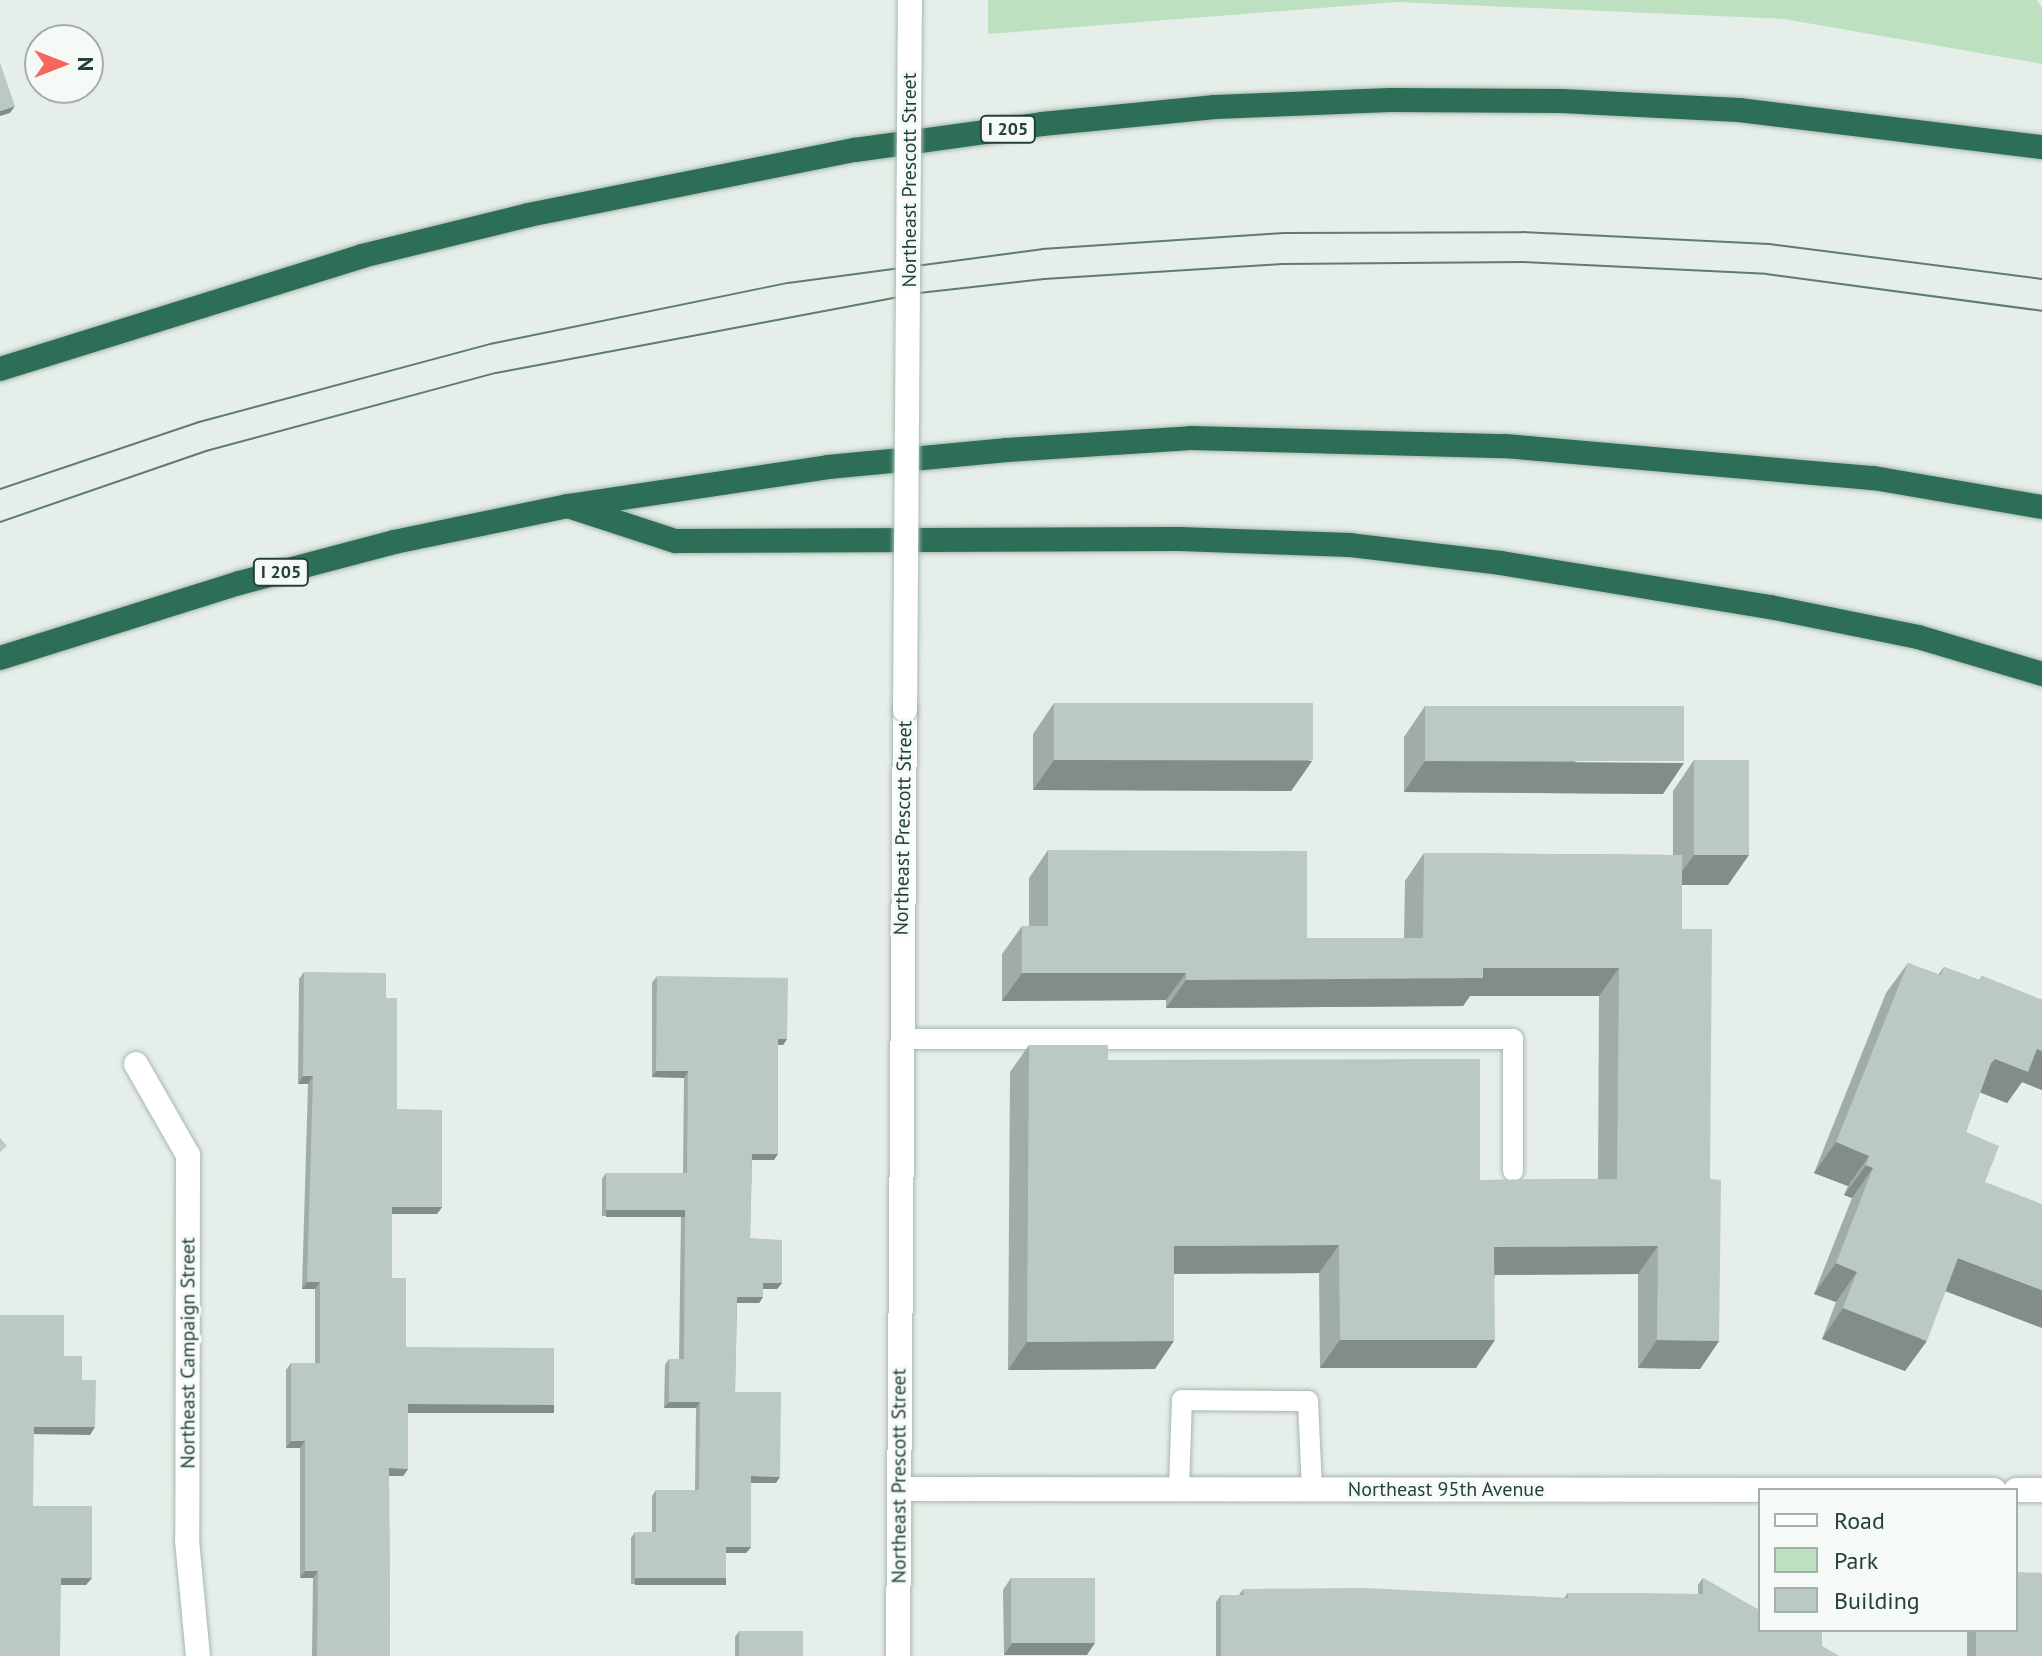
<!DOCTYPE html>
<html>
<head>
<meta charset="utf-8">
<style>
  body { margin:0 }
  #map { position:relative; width:2042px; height:1656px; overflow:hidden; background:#e5eee8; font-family:"PT Sans",sans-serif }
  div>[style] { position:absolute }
  .green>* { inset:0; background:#bde0c0 }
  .roads { filter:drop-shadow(0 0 2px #a7b7ae) drop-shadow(0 0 2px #a7b7ae) }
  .lane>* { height:20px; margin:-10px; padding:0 10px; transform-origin:10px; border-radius:10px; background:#fff }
  .street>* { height:24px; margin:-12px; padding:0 12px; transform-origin:12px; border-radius:12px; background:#fff }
  .secondary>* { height:24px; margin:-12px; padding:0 12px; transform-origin:12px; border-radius:12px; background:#fff }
  .highway>* { height:24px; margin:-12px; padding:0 12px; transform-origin:12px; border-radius:12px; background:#2d6e56 }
  .tram>* { height:2px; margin:-1px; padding:0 1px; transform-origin:1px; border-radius:1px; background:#5e7c6f }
  .bridges { filter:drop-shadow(0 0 2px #a5bdb1) drop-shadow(0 0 2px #a5bdb1) }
  .secondary-bridge>* { height:24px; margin:-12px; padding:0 12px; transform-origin:12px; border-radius:12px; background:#fff }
  .wall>* { inset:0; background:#a0ada6 }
  .shaded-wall>* { inset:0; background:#828d87; transform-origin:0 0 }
  .building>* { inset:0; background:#bac9c1; transform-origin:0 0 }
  span { translate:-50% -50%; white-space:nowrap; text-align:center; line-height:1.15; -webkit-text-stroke:6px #f6faf7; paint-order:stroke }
  .shield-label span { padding:2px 6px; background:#f6faf7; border:2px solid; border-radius:6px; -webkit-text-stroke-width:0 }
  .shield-label { font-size:18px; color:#234134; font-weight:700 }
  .street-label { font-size:20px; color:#234134 }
  .legend { position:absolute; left:1758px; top:1488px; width:260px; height:144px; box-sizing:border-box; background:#f6faf7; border:2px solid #a2b0a9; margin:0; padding:10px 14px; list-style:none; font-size:24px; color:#234134 }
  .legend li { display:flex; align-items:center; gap:16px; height:40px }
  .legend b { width:40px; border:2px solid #a2b0a9 }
  .north { position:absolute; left:24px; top:24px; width:80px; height:80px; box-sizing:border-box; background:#f6faf7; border:2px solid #a2b0a9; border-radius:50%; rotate:90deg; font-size:22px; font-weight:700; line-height:32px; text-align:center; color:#234134 }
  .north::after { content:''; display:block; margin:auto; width:28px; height:36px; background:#f6665b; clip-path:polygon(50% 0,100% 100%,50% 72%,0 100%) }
</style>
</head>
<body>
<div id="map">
  <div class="green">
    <i style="clip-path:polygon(988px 0,2037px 0,2042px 8px,2042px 64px,1784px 19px,1396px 2px,988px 34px)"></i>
  </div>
  <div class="roads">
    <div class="lane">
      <i style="left:901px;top:1039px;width:612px"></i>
      <i style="left:1513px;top:1039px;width:132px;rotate:90deg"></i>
      <i style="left:1179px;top:1489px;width:89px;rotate:-88.1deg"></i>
      <i style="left:1182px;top:1400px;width:126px;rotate:0.5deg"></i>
      <i style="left:1308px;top:1401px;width:88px;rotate:87.4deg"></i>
    </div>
    <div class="street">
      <i style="left:136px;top:1064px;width:105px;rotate:60.3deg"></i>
      <i style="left:188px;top:1155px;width:385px;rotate:90.1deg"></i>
      <i style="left:187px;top:1540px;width:117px;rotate:84.6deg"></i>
      <i style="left:899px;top:1489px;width:1095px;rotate:0.05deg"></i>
      <i style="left:2016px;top:1490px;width:26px"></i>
    </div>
    <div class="secondary">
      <i style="left:898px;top:1656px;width:946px;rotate:-89.58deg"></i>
    </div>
    <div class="highway">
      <i style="left:0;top:369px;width:379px;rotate:-17.3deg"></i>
      <i style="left:362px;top:256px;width:172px;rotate:-13.8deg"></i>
      <i style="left:529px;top:215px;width:332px;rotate:-11.3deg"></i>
      <i style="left:855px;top:150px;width:189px;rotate:-7.9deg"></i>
      <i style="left:1042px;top:124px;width:174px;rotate:-5.6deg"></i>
      <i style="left:1215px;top:107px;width:176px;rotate:-2.3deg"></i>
      <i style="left:1391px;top:100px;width:170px;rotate:0.3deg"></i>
      <i style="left:1561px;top:101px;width:178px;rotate:2.9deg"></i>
      <i style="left:1739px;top:110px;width:305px;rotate:7deg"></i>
      <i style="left:574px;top:508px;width:106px;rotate:18.1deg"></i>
      <i style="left:675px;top:541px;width:504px;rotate:-0.23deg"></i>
      <i style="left:1179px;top:539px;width:171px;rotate:2deg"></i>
      <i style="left:1350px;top:545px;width:152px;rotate:6.8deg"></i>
      <i style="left:1501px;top:563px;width:273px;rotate:9.3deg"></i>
      <i style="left:1770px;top:607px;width:151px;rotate:11.5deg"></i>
      <i style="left:1918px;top:637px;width:129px;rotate:16.6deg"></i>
      <i style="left:0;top:658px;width:250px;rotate:-17.4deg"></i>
      <i style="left:239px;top:583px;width:160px;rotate:-14.8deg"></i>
      <i style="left:394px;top:542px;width:178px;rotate:-11.7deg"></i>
      <i style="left:568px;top:506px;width:263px;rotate:-8.5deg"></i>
      <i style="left:828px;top:467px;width:180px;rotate:-5.4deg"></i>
      <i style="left:1007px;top:450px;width:184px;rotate:-3.7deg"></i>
      <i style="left:1191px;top:438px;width:314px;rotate:1.5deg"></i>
      <i style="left:1505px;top:446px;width:370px;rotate:5deg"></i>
      <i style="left:1874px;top:478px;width:170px;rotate:9.8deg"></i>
    </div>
  </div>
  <div class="tram">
    <i style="left:0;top:489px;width:210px;rotate:-18.6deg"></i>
    <i style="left:199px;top:422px;width:301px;rotate:-15deg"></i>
    <i style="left:490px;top:344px;width:304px;rotate:-11.6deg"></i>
    <i style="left:788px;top:283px;width:256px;rotate:-7.6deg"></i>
    <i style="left:1042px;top:249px;width:242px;rotate:-3.8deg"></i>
    <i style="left:1283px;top:233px;width:239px;rotate:-0.2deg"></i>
    <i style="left:1522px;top:232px;width:247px;rotate:2.8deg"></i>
    <i style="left:1769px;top:244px;width:275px;rotate:7.3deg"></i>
    <i style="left:0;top:522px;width:218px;rotate:-19deg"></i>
    <i style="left:206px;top:451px;width:300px;rotate:-15.1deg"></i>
    <i style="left:496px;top:373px;width:430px;rotate:-10.7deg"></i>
    <i style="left:919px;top:293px;width:126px;rotate:-6.4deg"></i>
    <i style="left:1044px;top:279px;width:239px;rotate:-3.6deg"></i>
    <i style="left:1283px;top:264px;width:240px;rotate:-0.5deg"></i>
    <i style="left:1523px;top:262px;width:243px;rotate:2.8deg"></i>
    <i style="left:1766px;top:274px;width:278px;rotate:7.6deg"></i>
  </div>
  <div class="bridges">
    <div class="secondary-bridge">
      <i style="left:905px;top:710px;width:710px;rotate:-89.6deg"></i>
    </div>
  </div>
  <div class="wall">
    <i style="clip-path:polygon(1054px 703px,1312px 761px,1291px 791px,1033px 790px,1033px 734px)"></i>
    <i style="clip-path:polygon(1425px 706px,1663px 794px,1404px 792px,1404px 737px)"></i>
    <i style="clip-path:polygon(1694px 760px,1728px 885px,1682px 885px,1682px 929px,1710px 1179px,1719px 1341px,1700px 1369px,1638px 1368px,1638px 1274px,1495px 1275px,1476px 1368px,1320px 1368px,1319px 1273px,1174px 1274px,1155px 1369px,1008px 1370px,1010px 1072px,1029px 1045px,1108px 1060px,1480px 1180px,1598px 1179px,1599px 996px,1470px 996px,1463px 1006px,1166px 1008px,1166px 1000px,1002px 1001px,1002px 954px,1022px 926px,1029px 926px,1029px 878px,1048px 850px,1307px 938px,1404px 938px,1405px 881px,1424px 853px,1673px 855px,1673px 791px)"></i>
    <i style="clip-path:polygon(1908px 963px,1938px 975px,1944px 967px,1979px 980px,1982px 976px,2042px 1000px,2042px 1090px,2022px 1082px,2007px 1103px,1980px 1092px,1966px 1132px,1985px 1182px,1945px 1292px,1905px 1371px,1822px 1339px,1836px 1302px,1814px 1294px,1852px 1198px,1844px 1195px,1848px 1186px,1814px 1173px,1886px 993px)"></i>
    <i style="clip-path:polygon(304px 972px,386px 998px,397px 1109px,442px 1207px,437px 1214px,392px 1214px,392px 1278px,406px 1347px,549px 1412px,408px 1411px,408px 1469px,403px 1476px,389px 1476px,390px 1656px,312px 1656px,313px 1578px,300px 1578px,300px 1448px,286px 1448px,286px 1370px,291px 1363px,315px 1363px,315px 1289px,302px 1289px,308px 1084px,298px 1084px,299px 979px)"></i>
    <i style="clip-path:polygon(657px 976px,787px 1039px,783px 1045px,778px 1045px,774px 1160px,752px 1160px,750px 1238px,782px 1283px,777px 1289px,763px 1289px,763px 1297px,759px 1303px,737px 1303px,735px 1392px,776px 1483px,751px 1483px,751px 1547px,746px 1553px,726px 1553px,726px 1578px,722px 1584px,631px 1584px,631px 1538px,635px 1532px,652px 1532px,652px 1496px,656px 1490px,695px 1490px,696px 1408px,664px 1408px,665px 1365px,669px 1359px,679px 1359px,681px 1216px,602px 1216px,602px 1179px,606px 1173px,683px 1173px,684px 1078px,652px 1077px,652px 983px)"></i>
    <i style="clip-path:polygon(1011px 1578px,1087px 1655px,1004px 1655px,1003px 1590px)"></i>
    <i style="clip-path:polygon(1703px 1578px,1839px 1656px,1216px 1656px,1216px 1602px,1221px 1595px,1239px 1595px,1243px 1589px,1564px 1598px,1568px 1593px,1698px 1594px,1698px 1585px)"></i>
    <i style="clip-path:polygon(1967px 1630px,2016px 1630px,2042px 1656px,1967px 1656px)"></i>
    <i style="clip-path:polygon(739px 1631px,803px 1656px,735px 1656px,735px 1637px)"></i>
  </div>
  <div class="shaded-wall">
    <i style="clip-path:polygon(15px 106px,10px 113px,0 116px,0 111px)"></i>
    <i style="clip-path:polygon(1054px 760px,1312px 761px,1291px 791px,1033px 790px)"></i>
    <i style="clip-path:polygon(1425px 761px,1684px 763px,1663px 794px,1404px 792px)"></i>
    <i style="clip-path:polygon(1694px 855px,1749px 855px,1728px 885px,1672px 885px)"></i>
    <i style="clip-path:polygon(1483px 968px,1619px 968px,1599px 996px,1470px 996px,1463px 1006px,1166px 1008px,1186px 980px)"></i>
    <i style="clip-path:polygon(1022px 973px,1186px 973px,1166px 1000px,1002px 1001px)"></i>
    <i style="clip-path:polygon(778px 1039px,787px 1039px,783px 1045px,774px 1045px)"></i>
    <i style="clip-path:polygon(2037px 1049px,2042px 1051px,2042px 1090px,2022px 1082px,2007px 1103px,1974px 1090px,1991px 1063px,1995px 1059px)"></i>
    <i style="clip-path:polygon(656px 1071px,688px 1071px,684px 1078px,652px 1077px)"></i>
    <i style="clip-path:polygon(303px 1076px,313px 1076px,308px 1084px,298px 1084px)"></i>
    <i style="clip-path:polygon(1836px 1142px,1869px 1156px,1848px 1186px,1814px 1173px)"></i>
    <i style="clip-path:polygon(752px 1154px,778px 1154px,774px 1160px,748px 1160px)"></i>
    <i style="clip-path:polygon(1866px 1165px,1873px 1168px,1852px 1198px,1844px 1195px)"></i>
    <i style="clip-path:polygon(392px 1207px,442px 1207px,437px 1214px,387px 1214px)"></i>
    <i style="left:606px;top:1210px;width:79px;height:7px"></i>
    <i style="clip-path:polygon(1339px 1245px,1319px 1273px,1155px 1274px,1174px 1246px)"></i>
    <i style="clip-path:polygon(1658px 1246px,1638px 1274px,1475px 1275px,1494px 1247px)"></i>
    <i style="clip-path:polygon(1958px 1258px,2042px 1290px,2042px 1328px,1937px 1288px)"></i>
    <i style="clip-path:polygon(1836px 1263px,1857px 1272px,1836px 1302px,1814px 1294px)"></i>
    <i style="clip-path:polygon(307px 1282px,320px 1282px,315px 1289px,302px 1289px)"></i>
    <i style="clip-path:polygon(763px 1283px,782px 1283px,777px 1289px,759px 1289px)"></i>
    <i style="clip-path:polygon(737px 1297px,763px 1297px,759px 1303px,733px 1303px)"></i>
    <i style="clip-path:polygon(1843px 1308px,1927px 1341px,1905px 1371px,1822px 1339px)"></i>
    <i style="clip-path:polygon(1340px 1340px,1495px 1340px,1476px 1368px,1320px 1368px)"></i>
    <i style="clip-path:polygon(1657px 1340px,1719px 1341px,1700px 1369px,1638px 1368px)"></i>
    <i style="clip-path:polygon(1174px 1341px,1155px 1369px,1008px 1370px,1027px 1342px)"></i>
    <i style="clip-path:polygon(669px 1402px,700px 1402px,696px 1408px,664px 1408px)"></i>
    <i style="left:408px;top:1404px;width:146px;height:9px"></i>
    <i style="clip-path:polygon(34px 1427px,95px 1427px,90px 1435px,29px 1434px)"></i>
    <i style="clip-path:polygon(291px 1441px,305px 1441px,300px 1448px,286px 1448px)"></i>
    <i style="clip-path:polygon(389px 1468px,408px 1469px,403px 1476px,384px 1476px)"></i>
    <i style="clip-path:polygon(751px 1476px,780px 1477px,776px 1483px,746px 1483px)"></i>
    <i style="clip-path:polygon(726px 1547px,751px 1547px,746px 1553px,722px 1553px)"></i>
    <i style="clip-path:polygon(305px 1571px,318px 1571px,313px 1578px,300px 1578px)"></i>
    <i style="clip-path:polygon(61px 1578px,92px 1578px,86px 1585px,56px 1585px)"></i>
    <i style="left:635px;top:1578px;width:91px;height:7px"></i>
    <i style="clip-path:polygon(1012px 1643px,1095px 1643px,1087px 1655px,1004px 1655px)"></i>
  </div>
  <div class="building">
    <i style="clip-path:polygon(0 63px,15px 106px,0 111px)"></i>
    <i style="left:1054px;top:703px;width:259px;height:57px"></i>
    <i style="left:1425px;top:706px;width:259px;height:55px"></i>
    <i style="left:1694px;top:760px;width:55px;height:95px"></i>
    <i style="clip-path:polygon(1048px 850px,1307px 851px,1307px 938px,1423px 938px,1424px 853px,1682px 855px,1682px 929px,1712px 929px,1710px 1179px,1721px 1180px,1719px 1341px,1657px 1340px,1658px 1246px,1494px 1247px,1495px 1340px,1340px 1340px,1339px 1245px,1174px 1246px,1174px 1341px,1027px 1342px,1029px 1045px,1108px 1045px,1108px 1060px,1480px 1059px,1480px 1180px,1617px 1179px,1619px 968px,1483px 968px,1483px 978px,1186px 980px,1186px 973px,1022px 973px,1022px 926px,1048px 926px)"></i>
    <i style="clip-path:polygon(1908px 963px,1941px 975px,1944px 967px,1980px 980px,1982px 976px,2042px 1000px,2042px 1051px,2037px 1049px,2028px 1072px,1995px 1059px,1991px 1063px,1966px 1132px,1999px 1146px,1985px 1182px,2042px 1204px,2042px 1290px,1958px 1258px,1927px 1341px,1843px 1308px,1857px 1272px,1836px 1263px,1873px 1168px,1866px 1165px,1869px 1156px,1836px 1142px)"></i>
    <i style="clip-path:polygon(304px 972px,386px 973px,386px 998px,397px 998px,397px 1109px,442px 1110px,442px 1207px,392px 1207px,392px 1278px,406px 1278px,406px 1347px,554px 1348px,554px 1405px,408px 1404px,408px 1469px,389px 1468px,390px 1656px,317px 1656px,318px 1571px,305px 1571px,305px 1441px,291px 1441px,291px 1363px,320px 1363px,320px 1282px,307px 1282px,313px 1076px,303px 1076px)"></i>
    <i style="clip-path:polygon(657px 976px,788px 978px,787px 1039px,778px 1039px,778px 1154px,752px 1154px,750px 1238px,782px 1240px,782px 1283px,763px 1283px,763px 1297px,737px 1297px,735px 1392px,781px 1392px,780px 1477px,751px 1476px,751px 1547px,726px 1547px,726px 1578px,635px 1578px,635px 1532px,656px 1532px,656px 1490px,699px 1490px,700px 1402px,669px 1402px,669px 1359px,684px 1359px,685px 1210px,606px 1210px,606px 1173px,687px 1173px,688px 1071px,656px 1071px)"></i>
    <i style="clip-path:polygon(0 1138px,7px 1146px,0 1152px)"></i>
    <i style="clip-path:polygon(0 1315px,64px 1315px,64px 1356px,82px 1356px,82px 1380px,96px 1380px,95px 1427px,34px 1427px,33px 1506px,92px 1506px,92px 1578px,61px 1578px,60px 1656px,0 1656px)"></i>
    <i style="clip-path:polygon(2016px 1572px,2042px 1573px,2042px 1656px,1976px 1656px,1976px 1630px,2016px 1630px)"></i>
    <i style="left:1011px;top:1578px;width:84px;height:65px"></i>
    <i style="clip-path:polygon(1703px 1578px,1760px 1611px,1760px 1630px,1822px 1630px,1822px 1646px,1839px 1656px,1221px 1656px,1221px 1595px,1244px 1595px,1243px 1589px,1364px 1588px,1568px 1598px,1568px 1593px,1703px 1594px)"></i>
    <i style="left:739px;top:1631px;width:64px;height:25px"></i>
  </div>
  <div class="shield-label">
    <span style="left:1008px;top:129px">I 205</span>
    <span style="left:281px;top:572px">I 205</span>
  </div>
  <div class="street-label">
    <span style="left:909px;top:180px;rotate:-90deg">Northeast Prescott Street</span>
    <span style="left:903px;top:828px;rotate:-89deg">Northeast Prescott Street</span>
    <span style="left:188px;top:1353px;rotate:-90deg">Northeast Campaign Street</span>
    <span style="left:899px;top:1476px;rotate:-90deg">Northeast Prescott Street</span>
    <span style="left:1446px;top:1489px">Northeast 95th Avenue</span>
  </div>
  <ul class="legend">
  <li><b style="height:10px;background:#fff"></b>Road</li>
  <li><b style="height:22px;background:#bde0c0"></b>Park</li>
  <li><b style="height:22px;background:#bac9c1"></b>Building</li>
  </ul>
  <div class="north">N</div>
</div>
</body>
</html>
